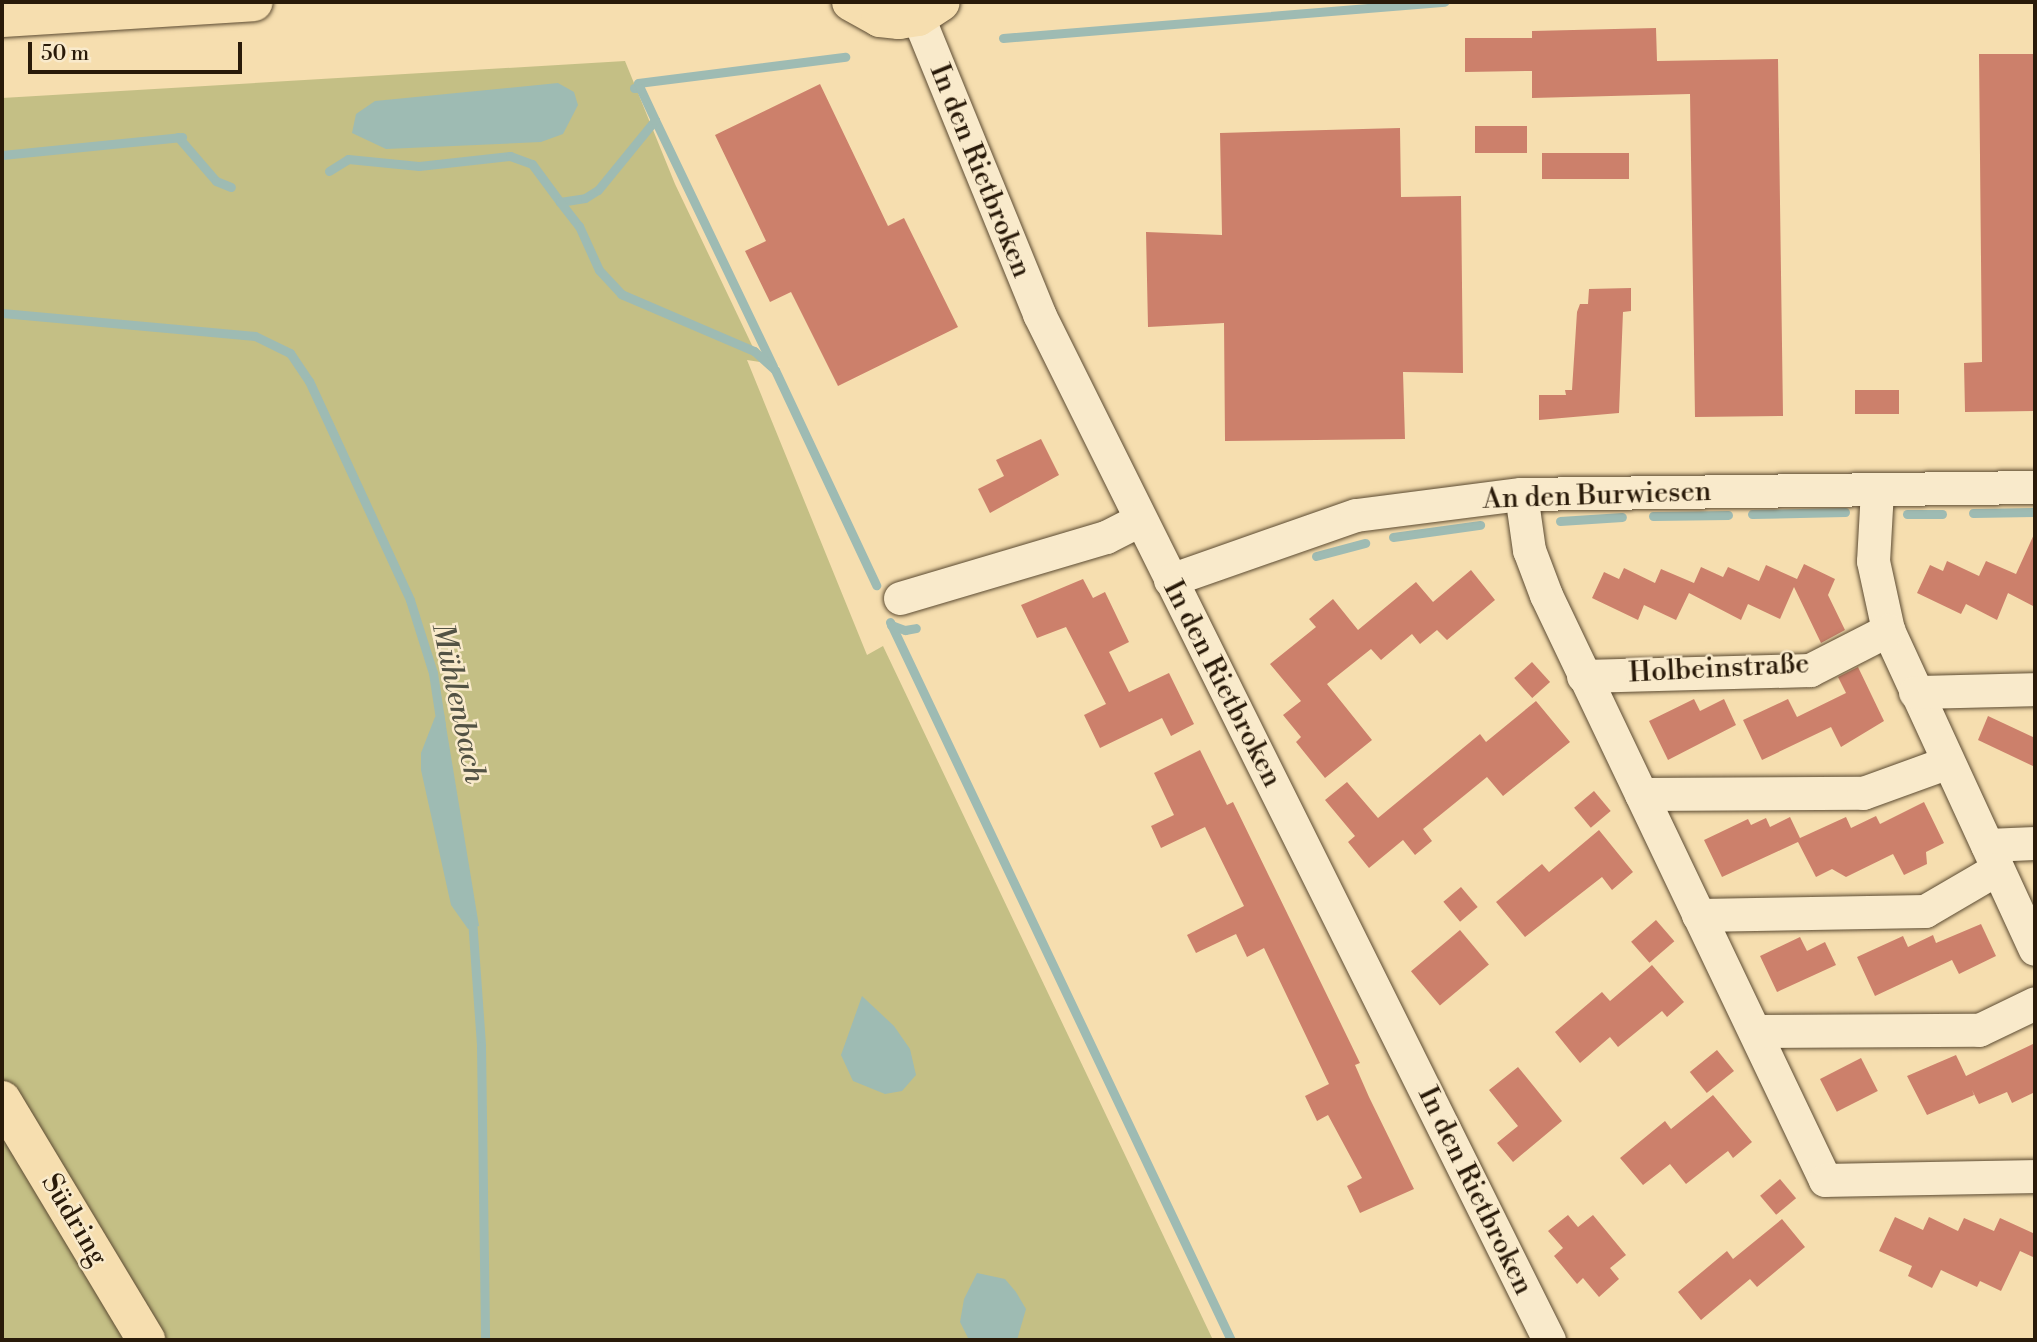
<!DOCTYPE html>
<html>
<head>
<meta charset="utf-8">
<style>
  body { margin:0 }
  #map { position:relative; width:2037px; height:1342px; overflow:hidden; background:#f6deaf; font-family:"Libre Bodoni",serif }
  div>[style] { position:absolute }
  .green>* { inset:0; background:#c4bf85 }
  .water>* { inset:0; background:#9ebbb3 }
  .stream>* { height:9px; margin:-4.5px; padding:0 4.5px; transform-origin:4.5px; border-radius:4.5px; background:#9ebbb3 }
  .building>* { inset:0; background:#cc806b; transform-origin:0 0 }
  .roads { filter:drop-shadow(0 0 2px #5c4b32) drop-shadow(0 0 2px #5c4b32) }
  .minor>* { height:33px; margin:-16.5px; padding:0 16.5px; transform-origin:16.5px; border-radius:16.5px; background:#f9eacb }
  .major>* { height:38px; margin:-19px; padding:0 19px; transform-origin:19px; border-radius:19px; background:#f6deaf }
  span { translate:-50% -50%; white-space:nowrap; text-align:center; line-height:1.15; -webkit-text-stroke:5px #f9eacb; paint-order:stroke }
  .street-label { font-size:28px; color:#291a09 }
  .water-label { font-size:30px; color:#525244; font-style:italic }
  .frame { position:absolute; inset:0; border:4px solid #291a09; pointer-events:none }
  .scale { position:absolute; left:28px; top:42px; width:214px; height:32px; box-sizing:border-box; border:4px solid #291a09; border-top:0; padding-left:9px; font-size:21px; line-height:24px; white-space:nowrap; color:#291a09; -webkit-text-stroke:5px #f9eacb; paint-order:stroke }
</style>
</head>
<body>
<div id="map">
  <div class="green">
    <i style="clip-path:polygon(625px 61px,675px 184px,760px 362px,747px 360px,867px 655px,883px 646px,1213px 1340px,2px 1340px,2px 98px)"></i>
  </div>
  <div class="water">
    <i style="clip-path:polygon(558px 83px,574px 92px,578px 105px,563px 134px,541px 142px,386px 149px,352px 133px,356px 114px,375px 101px)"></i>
    <i style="clip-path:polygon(444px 714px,479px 926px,468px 929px,451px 905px,421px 770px,421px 753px,435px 717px)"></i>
    <i style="clip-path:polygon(862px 996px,894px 1026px,910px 1049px,916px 1075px,902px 1091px,885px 1094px,853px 1081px,841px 1055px)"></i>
    <i style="clip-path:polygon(977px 1273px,1005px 1279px,1016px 1292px,1026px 1309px,1017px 1340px,969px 1340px,960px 1322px,964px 1299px)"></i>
  </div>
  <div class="stream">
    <i style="left:1003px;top:38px;width:443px;rotate:-4.7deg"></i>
    <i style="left:634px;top:88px;width:6px"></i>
    <i style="left:640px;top:88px;width:5px;rotate:-112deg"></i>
    <i style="left:638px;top:83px;width:209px;rotate:-7.2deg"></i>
    <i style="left:655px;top:120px;width:273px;rotate:64.4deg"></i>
    <i style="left:178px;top:137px;width:58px;rotate:49.2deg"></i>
    <i style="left:216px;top:181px;width:16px;rotate:22deg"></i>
    <i style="left:2px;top:155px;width:181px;rotate:-5.7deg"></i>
    <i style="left:329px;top:171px;width:22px;rotate:-32deg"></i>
    <i style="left:348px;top:159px;width:71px;rotate:5.6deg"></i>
    <i style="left:419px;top:166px;width:92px;rotate:-6.3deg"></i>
    <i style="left:510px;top:156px;width:23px;rotate:20deg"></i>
    <i style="left:532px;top:164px;width:47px;rotate:53.6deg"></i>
    <i style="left:560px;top:202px;width:25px;rotate:-9deg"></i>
    <i style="left:585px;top:198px;width:15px;rotate:-32deg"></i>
    <i style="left:598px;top:190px;width:90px;rotate:-50.8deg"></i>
    <i style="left:655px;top:120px;width:35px;rotate:-115deg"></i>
    <i style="left:560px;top:202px;width:31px;rotate:52deg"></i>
    <i style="left:579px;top:226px;width:48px;rotate:65.6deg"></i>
    <i style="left:599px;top:270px;width:33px;rotate:47deg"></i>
    <i style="left:621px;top:294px;width:145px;rotate:23.2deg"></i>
    <i style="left:754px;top:351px;width:28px;rotate:42deg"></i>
    <i style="left:775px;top:370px;width:238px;rotate:64.8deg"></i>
    <i style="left:2px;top:313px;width:254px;rotate:5.2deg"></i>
    <i style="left:255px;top:336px;width:39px;rotate:26deg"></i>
    <i style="left:290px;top:353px;width:34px;rotate:56deg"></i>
    <i style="left:309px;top:381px;width:241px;rotate:65.2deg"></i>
    <i style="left:410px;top:600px;width:77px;rotate:72.5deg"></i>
    <i style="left:433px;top:673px;width:53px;rotate:81.3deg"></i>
    <i style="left:1973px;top:513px;width:62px;rotate:-0.9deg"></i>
    <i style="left:1752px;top:514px;width:93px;rotate:-1.2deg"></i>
    <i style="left:1907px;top:514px;width:35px"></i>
    <i style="left:1653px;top:516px;width:75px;rotate:-0.8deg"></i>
    <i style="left:1560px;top:521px;width:62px;rotate:-3.7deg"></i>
    <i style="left:1393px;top:537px;width:88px;rotate:-7.9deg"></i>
    <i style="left:1316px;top:556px;width:51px;rotate:-14.9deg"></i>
    <i style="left:890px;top:622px;width:795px;rotate:64.6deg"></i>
    <i style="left:891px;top:625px;width:15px;rotate:20deg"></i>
    <i style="left:905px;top:630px;width:11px;rotate:-10deg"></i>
    <i style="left:472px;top:919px;width:127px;rotate:85.9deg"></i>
    <i style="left:481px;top:1046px;width:294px;rotate:89.2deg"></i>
  </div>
  <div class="building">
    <i style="clip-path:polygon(1656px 28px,1657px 61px,1778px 59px,1783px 416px,1695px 417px,1690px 94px,1532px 98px,1532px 71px,1465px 72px,1465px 38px,1532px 38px,1532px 31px)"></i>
    <i style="clip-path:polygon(1979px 54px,2035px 54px,2035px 411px,1965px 412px,1964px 363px,1982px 362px)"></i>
    <i style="clip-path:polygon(820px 84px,888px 226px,904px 218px,958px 327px,838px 386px,791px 292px,770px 302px,745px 251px,766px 241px,715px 135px)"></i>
    <i style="left:1475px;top:126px;width:52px;height:27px"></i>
    <i style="clip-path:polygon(1400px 128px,1401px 197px,1461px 196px,1463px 373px,1403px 372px,1405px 439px,1225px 441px,1224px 323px,1148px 327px,1146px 232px,1222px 235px,1220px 133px)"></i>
    <i style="left:1629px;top:153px;width:26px;height:87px;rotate:90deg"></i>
    <i style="clip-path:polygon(1631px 288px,1631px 311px,1623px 312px,1619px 413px,1539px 420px,1539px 395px,1566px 395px,1565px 390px,1572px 390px,1577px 312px,1580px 304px,1588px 304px,1589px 289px)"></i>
    <i style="left:1855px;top:390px;width:44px;height:24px"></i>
    <i style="clip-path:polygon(1041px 439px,1059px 475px,990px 513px,978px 489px,1004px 476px,996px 460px)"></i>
    <i style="clip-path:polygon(2035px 532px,2035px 607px,2008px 593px,1997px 620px,1966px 604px,1961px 614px,1917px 593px,1930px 565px,1943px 571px,1947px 561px,1979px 576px,1986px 561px,2016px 574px)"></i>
    <i style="clip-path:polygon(1804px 564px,1835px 579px,1828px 595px,1845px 630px,1821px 643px,1794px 587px,1780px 619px,1748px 604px,1741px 620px,1689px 593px,1676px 620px,1644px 605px,1638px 620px,1592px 598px,1604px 572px,1619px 579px,1624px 568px,1655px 583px,1661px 569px,1694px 583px,1701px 567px,1723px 577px,1728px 567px,1759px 581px,1766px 565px,1797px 579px)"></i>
    <i style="clip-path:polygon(1471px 570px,1495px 600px,1447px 640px,1437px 630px,1420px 644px,1412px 634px,1381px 660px,1371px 649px,1327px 684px,1372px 740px,1325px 778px,1296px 742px,1301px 737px,1283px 715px,1301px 701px,1270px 664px,1316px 627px,1309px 619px,1333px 599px,1358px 630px,1416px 582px,1433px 602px)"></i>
    <i style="clip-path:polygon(1083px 579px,1093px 598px,1105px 592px,1129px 642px,1109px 652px,1129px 692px,1169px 673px,1194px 724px,1171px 736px,1162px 718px,1100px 748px,1084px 715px,1106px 704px,1066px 627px,1037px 638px,1021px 605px)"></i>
    <i style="left:1532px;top:662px;width:27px;height:24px;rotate:48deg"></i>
    <i style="clip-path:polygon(1858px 667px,1884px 721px,1841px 747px,1831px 727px,1762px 760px,1743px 720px,1788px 699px,1797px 717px,1846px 693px,1838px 677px)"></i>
    <i style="clip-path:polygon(1694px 699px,1700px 711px,1724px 699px,1736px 725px,1668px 760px,1649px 721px)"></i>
    <i style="clip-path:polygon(1536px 701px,1570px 742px,1503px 796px,1487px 777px,1423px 829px,1432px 841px,1415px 855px,1403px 840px,1369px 868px,1348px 842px,1355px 836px,1325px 800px,1347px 782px,1378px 818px,1480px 734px,1486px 742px)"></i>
    <i style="clip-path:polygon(1988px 716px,2035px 738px,2035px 767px,1978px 740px)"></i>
    <i style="clip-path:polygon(1200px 750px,1227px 805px,1233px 802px,1360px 1063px,1355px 1065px,1369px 1097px,1414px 1189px,1360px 1213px,1347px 1186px,1362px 1178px,1328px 1115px,1317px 1121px,1305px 1096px,1329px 1084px,1264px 948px,1247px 957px,1236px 934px,1196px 953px,1187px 935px,1244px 906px,1205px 827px,1161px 848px,1151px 826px,1174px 815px,1154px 773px)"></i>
    <i style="left:1594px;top:791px;width:26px;height:26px;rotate:50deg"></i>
    <i style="clip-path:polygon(1924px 802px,1944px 843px,1926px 852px,1927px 864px,1904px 875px,1893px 854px,1846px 877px,1832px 869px,1816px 877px,1798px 842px,1722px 877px,1704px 840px,1748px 819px,1751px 825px,1766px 818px,1770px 827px,1790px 817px,1800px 838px,1846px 817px,1851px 828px,1876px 816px,1880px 824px)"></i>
    <i style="clip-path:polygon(1599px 830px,1633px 872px,1612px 890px,1602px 877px,1525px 937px,1496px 902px,1542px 864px,1549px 872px)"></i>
    <i style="left:1461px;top:887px;width:26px;height:23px;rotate:50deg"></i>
    <i style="left:1656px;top:920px;width:28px;height:33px;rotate:49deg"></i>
    <i style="clip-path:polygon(1981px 924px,1996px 956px,1959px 974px,1952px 960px,1875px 996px,1857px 957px,1903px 936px,1908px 947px,1933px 935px,1936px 943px)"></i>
    <i style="left:1460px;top:930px;width:45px;height:64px;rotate:50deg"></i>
    <i style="clip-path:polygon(1800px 937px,1807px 951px,1825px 942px,1836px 965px,1777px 992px,1760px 956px)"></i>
    <i style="clip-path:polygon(1652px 965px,1684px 1002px,1667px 1017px,1662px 1011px,1618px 1047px,1610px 1037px,1580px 1063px,1555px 1032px,1602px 992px,1610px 1001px)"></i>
    <i style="clip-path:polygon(2035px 1043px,2035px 1092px,2012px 1103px,2007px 1092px,1979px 1104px,1972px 1090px,1974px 1095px,1927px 1115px,1907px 1076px,1956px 1055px,1966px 1076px)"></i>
    <i style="left:1717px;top:1050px;width:27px;height:35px;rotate:51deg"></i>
    <i style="left:1861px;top:1058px;width:37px;height:46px;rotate:63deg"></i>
    <i style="clip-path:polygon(1518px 1067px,1562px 1121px,1513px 1162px,1497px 1143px,1518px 1126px,1489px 1090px)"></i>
    <i style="clip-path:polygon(1713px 1095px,1752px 1142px,1733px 1158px,1728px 1151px,1686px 1184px,1670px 1164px,1643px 1185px,1620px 1158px,1665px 1121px,1671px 1129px)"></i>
    <i style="left:1780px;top:1179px;width:25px;height:26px;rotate:50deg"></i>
    <i style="clip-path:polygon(1568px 1215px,1578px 1227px,1593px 1215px,1626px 1255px,1610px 1268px,1619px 1279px,1599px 1297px,1583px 1278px,1577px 1284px,1554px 1256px,1563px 1248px,1548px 1231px)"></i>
    <i style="clip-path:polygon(1895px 1217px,1923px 1230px,1929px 1217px,1958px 1231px,1964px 1218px,1994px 1231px,2000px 1218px,2035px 1234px,2035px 1258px,2020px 1251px,2001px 1291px,1980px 1281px,1977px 1287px,1941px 1270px,1932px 1288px,1908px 1276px,1912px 1266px,1879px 1251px)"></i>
    <i style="clip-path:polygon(1782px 1219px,1805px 1247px,1757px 1287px,1750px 1279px,1701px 1320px,1678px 1292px,1727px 1251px,1733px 1259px)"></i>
  </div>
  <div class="roads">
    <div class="minor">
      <i style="left:918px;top:17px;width:321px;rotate:67.8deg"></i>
      <i style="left:1039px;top:314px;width:1146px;rotate:63.57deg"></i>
      <i style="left:1877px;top:490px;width:71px;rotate:93.2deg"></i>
      <i style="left:1873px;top:561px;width:71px;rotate:77.7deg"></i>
      <i style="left:1888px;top:630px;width:351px;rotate:65.3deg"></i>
      <i style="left:1521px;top:494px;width:57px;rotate:81.9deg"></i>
      <i style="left:1529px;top:550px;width:48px;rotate:69.3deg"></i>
      <i style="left:1546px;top:595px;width:648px;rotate:64.5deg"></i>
      <i style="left:1825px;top:1180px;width:210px;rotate:-1.1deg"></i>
      <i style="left:1170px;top:580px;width:197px;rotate:-19.3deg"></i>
      <i style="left:1356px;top:515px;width:166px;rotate:-7.3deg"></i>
      <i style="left:1521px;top:494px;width:514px;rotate:-0.78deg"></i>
      <i style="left:900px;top:598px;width:215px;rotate:-16.5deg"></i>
      <i style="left:1106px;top:537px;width:38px;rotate:-27deg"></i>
      <i style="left:1583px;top:676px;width:227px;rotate:-1.5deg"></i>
      <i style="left:1810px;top:670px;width:88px;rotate:-27.1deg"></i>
      <i style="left:1915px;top:692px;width:120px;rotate:-1.4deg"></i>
      <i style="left:1641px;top:794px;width:222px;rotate:-0.3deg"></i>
      <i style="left:1863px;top:793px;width:88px;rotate:-19.9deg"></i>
      <i style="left:1987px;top:845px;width:48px;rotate:-2.4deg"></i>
      <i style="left:1698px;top:915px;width:227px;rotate:-1deg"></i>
      <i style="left:1925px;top:911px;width:83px;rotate:-30.3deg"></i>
      <i style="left:1755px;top:1031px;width:224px;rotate:-0.3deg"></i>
      <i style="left:1979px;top:1030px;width:62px;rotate:-25.7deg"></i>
    </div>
    <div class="major">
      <i style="left:851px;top:2px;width:33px;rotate:29deg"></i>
      <i style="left:880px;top:18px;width:19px;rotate:6deg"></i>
      <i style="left:899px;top:20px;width:19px;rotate:-9deg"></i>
      <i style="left:918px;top:17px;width:27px;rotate:-33deg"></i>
      <i style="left:2px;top:18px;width:252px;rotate:-3.6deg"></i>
      <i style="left:2px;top:1100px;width:280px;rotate:59deg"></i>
    </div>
  </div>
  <div class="street-label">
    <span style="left:980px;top:171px;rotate:68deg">In den Rietbroken</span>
    <span style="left:1597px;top:496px;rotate:-2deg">An den Burwiesen</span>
    <span style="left:1719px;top:669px;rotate:-3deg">Holbeinstraße</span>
    <span style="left:1222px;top:684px;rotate:63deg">In den Rietbroken</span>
    <span style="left:1475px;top:1191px;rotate:64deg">In den Rietbroken</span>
    <span style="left:74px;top:1220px;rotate:59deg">Südring</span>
  </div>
  <div class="water-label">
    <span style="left:458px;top:703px;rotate:78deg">Mühlenbach</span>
  </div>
  <div class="frame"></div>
  <div class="scale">50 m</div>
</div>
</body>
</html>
